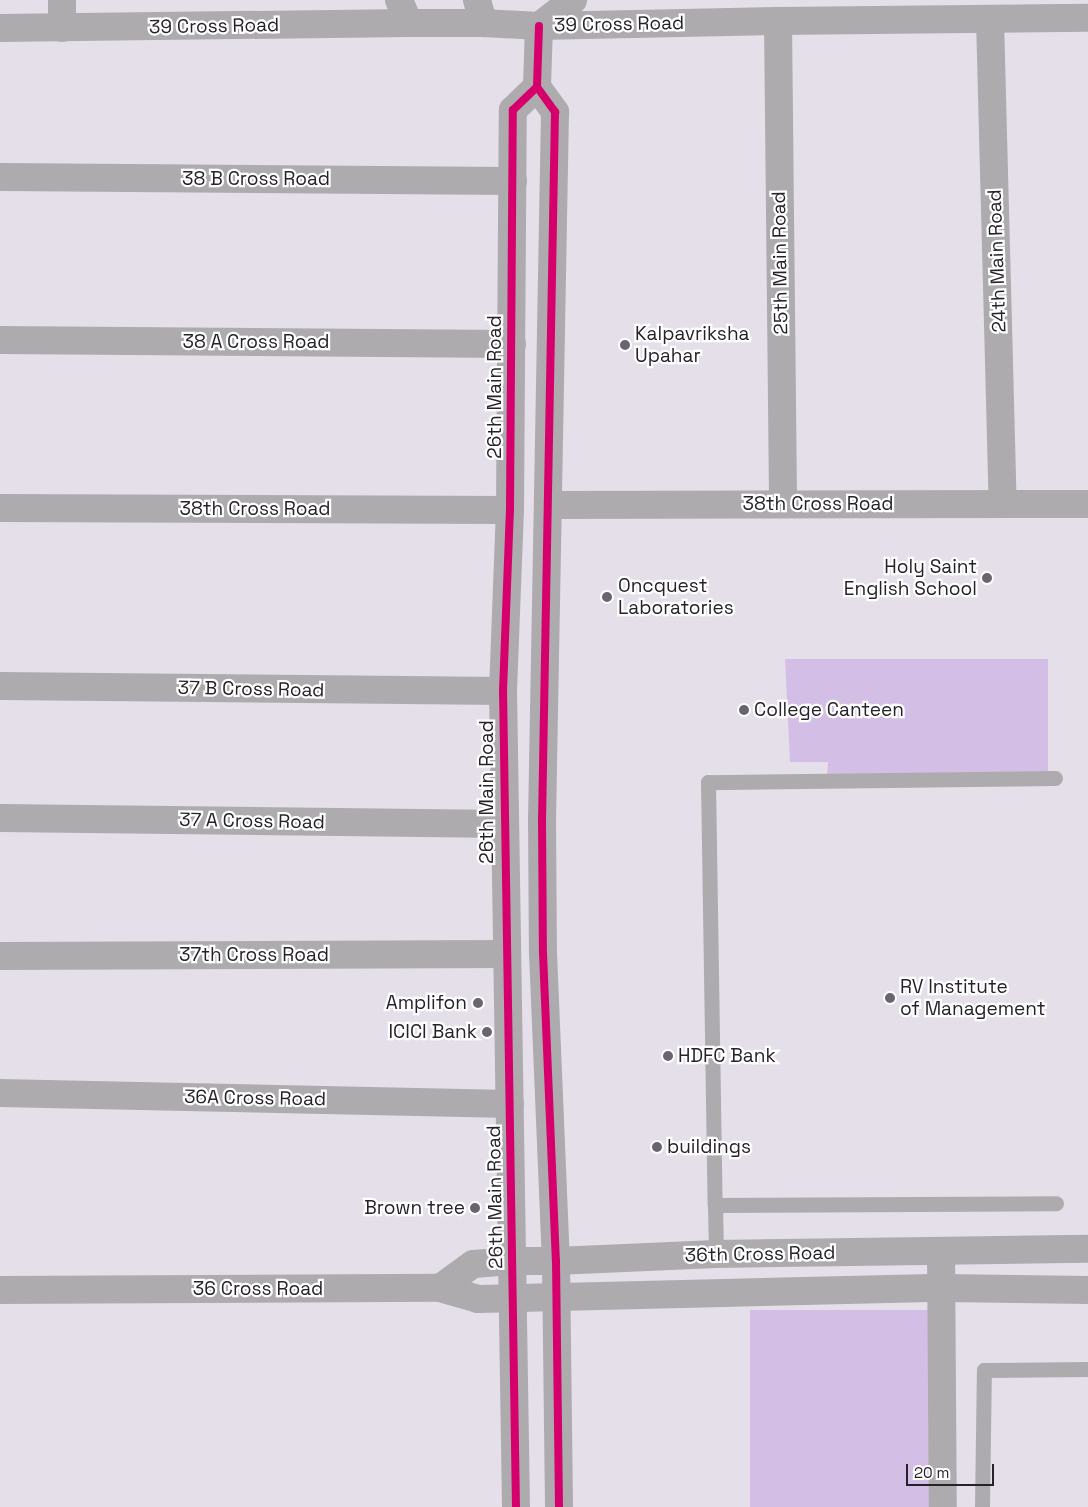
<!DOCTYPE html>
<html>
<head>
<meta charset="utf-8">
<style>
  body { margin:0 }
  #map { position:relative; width:1088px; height:1507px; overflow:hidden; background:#e5dfea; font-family:"Space Grotesk",sans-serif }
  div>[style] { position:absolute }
  .green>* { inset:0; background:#d3bfe6; transform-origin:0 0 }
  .service>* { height:15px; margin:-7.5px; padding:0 7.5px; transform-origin:7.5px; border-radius:7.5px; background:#aeabaf }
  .minor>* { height:28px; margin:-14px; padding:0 14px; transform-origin:14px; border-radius:14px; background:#aeabaf }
  .tertiary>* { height:28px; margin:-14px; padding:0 14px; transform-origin:14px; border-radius:14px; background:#aeabaf }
  .cycleway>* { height:8px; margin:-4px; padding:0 4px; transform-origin:4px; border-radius:4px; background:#d6006c }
  .dots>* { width:14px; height:14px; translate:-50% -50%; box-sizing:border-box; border:2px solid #fff; border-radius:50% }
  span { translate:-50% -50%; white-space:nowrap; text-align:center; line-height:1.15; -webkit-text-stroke:4.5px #fff; paint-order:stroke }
  .street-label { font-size:19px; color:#26222a }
  .poi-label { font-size:19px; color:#26222a }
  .left { translate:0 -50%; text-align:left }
  .right { translate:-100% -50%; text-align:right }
  .scale { position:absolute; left:906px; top:1464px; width:88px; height:22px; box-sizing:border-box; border:2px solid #26222a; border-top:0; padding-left:6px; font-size:15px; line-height:18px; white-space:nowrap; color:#26222a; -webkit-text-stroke:4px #fff; paint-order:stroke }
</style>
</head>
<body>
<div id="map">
  <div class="green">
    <i style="clip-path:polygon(785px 659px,1048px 659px,1048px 776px,827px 778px,828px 762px,790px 762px)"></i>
    <i style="left:750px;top:1310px;width:186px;height:197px"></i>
  </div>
  <div class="service">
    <i style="left:1055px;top:778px;width:347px;rotate:179.3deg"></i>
    <i style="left:708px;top:782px;width:423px;rotate:89.1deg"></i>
    <i style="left:715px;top:1205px;width:341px;rotate:-0.3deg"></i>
    <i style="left:715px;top:1205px;width:49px;rotate:88.8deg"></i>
    <i style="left:982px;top:1507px;width:137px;rotate:-89.2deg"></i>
    <i style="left:984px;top:1370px;width:104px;rotate:-0.6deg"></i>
  </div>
  <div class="minor">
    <i style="left:399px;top:0;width:25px;rotate:67deg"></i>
    <i style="left:477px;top:0;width:24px;rotate:75deg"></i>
    <i style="left:990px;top:19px;width:485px;rotate:88.5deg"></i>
    <i style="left:778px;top:21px;width:483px;rotate:89.4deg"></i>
    <i style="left:62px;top:28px;width:28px;rotate:-90deg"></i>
    <i style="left:0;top:177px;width:513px;rotate:0.45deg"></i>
    <i style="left:0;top:340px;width:512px;rotate:0.45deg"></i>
    <i style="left:0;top:686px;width:503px;rotate:0.57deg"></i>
    <i style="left:0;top:818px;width:504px;rotate:0.68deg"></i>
    <i style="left:0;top:956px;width:507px;rotate:-0.23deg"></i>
    <i style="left:0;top:1093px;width:510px;rotate:1.24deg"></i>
    <i style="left:941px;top:1251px;width:256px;rotate:89.6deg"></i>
  </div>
  <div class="tertiary">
    <i style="left:539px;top:26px;width:61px;rotate:91.9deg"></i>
    <i style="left:537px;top:87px;width:31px;rotate:54deg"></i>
    <i style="left:555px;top:112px;width:707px;rotate:91.05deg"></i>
    <i style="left:542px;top:819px;width:134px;rotate:89.6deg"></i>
    <i style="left:543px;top:953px;width:308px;rotate:87.6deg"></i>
    <i style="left:556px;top:1261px;width:246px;rotate:89.3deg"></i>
    <i style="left:539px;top:26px;width:43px;rotate:-37.4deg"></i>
    <i style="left:0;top:28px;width:409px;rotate:-0.7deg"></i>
    <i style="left:409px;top:23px;width:74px"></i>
    <i style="left:483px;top:23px;width:56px;rotate:3.1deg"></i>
    <i style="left:539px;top:26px;width:239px;rotate:-1.2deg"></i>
    <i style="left:778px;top:21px;width:310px;rotate:-0.6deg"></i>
    <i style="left:548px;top:505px;width:540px;rotate:-0.11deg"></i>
    <i style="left:0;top:508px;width:510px;rotate:0.22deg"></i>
    <i style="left:440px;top:1288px;width:41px;rotate:-36deg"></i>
    <i style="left:473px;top:1264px;width:40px;rotate:-4.3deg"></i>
    <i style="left:513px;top:1261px;width:43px"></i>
    <i style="left:556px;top:1261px;width:160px;rotate:-2.5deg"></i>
    <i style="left:716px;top:1254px;width:372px;rotate:-0.8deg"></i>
    <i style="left:0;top:1290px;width:440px;rotate:-0.3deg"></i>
    <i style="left:440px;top:1288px;width:40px;rotate:16deg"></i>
    <i style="left:478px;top:1299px;width:463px;rotate:-1.4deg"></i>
    <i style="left:941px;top:1288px;width:147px;rotate:0.8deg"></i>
    <i style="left:516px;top:1507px;width:816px;rotate:-90.91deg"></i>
    <i style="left:503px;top:691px;width:181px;rotate:-87.8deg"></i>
    <i style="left:510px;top:510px;width:400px;rotate:-89.6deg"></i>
    <i style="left:513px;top:110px;width:33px;rotate:-44deg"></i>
  </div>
  <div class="cycleway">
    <i style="left:539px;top:26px;width:61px;rotate:91.9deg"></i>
    <i style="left:537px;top:87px;width:31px;rotate:54deg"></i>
    <i style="left:555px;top:112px;width:707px;rotate:91.05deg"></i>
    <i style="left:542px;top:819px;width:134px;rotate:89.6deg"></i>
    <i style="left:543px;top:953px;width:308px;rotate:87.6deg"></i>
    <i style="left:556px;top:1261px;width:246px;rotate:89.3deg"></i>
    <i style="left:516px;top:1507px;width:816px;rotate:-90.91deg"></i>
    <i style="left:503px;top:691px;width:181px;rotate:-87.8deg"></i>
    <i style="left:510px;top:510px;width:400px;rotate:-89.6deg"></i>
    <i style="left:513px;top:110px;width:33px;rotate:-44deg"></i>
  </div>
  <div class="dots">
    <i style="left:625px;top:345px;background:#69646d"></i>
    <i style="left:987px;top:578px;background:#69646d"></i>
    <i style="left:607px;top:597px;background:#69646d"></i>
    <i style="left:744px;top:710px;background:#69646d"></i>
    <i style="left:890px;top:998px;background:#69646d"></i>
    <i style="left:478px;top:1003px;background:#69646d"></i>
    <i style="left:487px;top:1032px;background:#69646d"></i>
    <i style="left:668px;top:1056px;background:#69646d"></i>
    <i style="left:657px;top:1147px;background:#69646d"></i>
    <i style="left:475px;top:1208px;background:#69646d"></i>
  </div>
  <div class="street-label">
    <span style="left:619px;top:24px;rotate:-1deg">39 Cross Road</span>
    <span style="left:214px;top:26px;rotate:-1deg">39 Cross Road</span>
    <span style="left:256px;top:179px">38 B Cross Road</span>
    <span style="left:997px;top:261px;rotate:-92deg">24th Main Road</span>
    <span style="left:780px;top:263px;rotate:-91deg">25th Main Road</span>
    <span style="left:256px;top:342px">38 A Cross Road</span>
    <span style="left:495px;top:387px;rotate:-90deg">26th Main Road</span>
    <span style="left:818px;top:504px">38th Cross Road</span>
    <span style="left:255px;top:509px">38th Cross Road</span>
    <span style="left:251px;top:689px;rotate:1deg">37 B Cross Road</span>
    <span style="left:487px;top:792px;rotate:-90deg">26th Main Road</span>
    <span style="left:252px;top:821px;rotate:1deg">37 A Cross Road</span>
    <span style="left:254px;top:955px">37th Cross Road</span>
    <span style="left:255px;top:1098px;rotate:1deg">36A Cross Road</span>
    <span style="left:495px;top:1197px;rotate:-91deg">26th Main Road</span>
    <span style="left:760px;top:1254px;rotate:-1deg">36th Cross Road</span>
    <span style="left:258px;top:1289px">36 Cross Road</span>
  </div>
  <div class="poi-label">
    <span class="left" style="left:635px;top:345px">Kalpavriksha<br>Upahar</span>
    <span class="right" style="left:977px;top:578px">Holy Saint<br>English School</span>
    <span class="left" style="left:618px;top:597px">Oncquest<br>Laboratories</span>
    <span class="left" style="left:754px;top:710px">College Canteen</span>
    <span class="left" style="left:900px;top:998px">RV Institute<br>of Management</span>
    <span class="right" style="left:467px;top:1003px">Amplifon</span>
    <span class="right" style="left:477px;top:1032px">ICICI Bank</span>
    <span class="left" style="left:678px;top:1056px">HDFC Bank</span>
    <span class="left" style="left:667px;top:1147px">buildings</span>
    <span class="right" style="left:465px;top:1208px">Brown tree</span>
  </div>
  <div class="scale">20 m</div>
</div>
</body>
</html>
